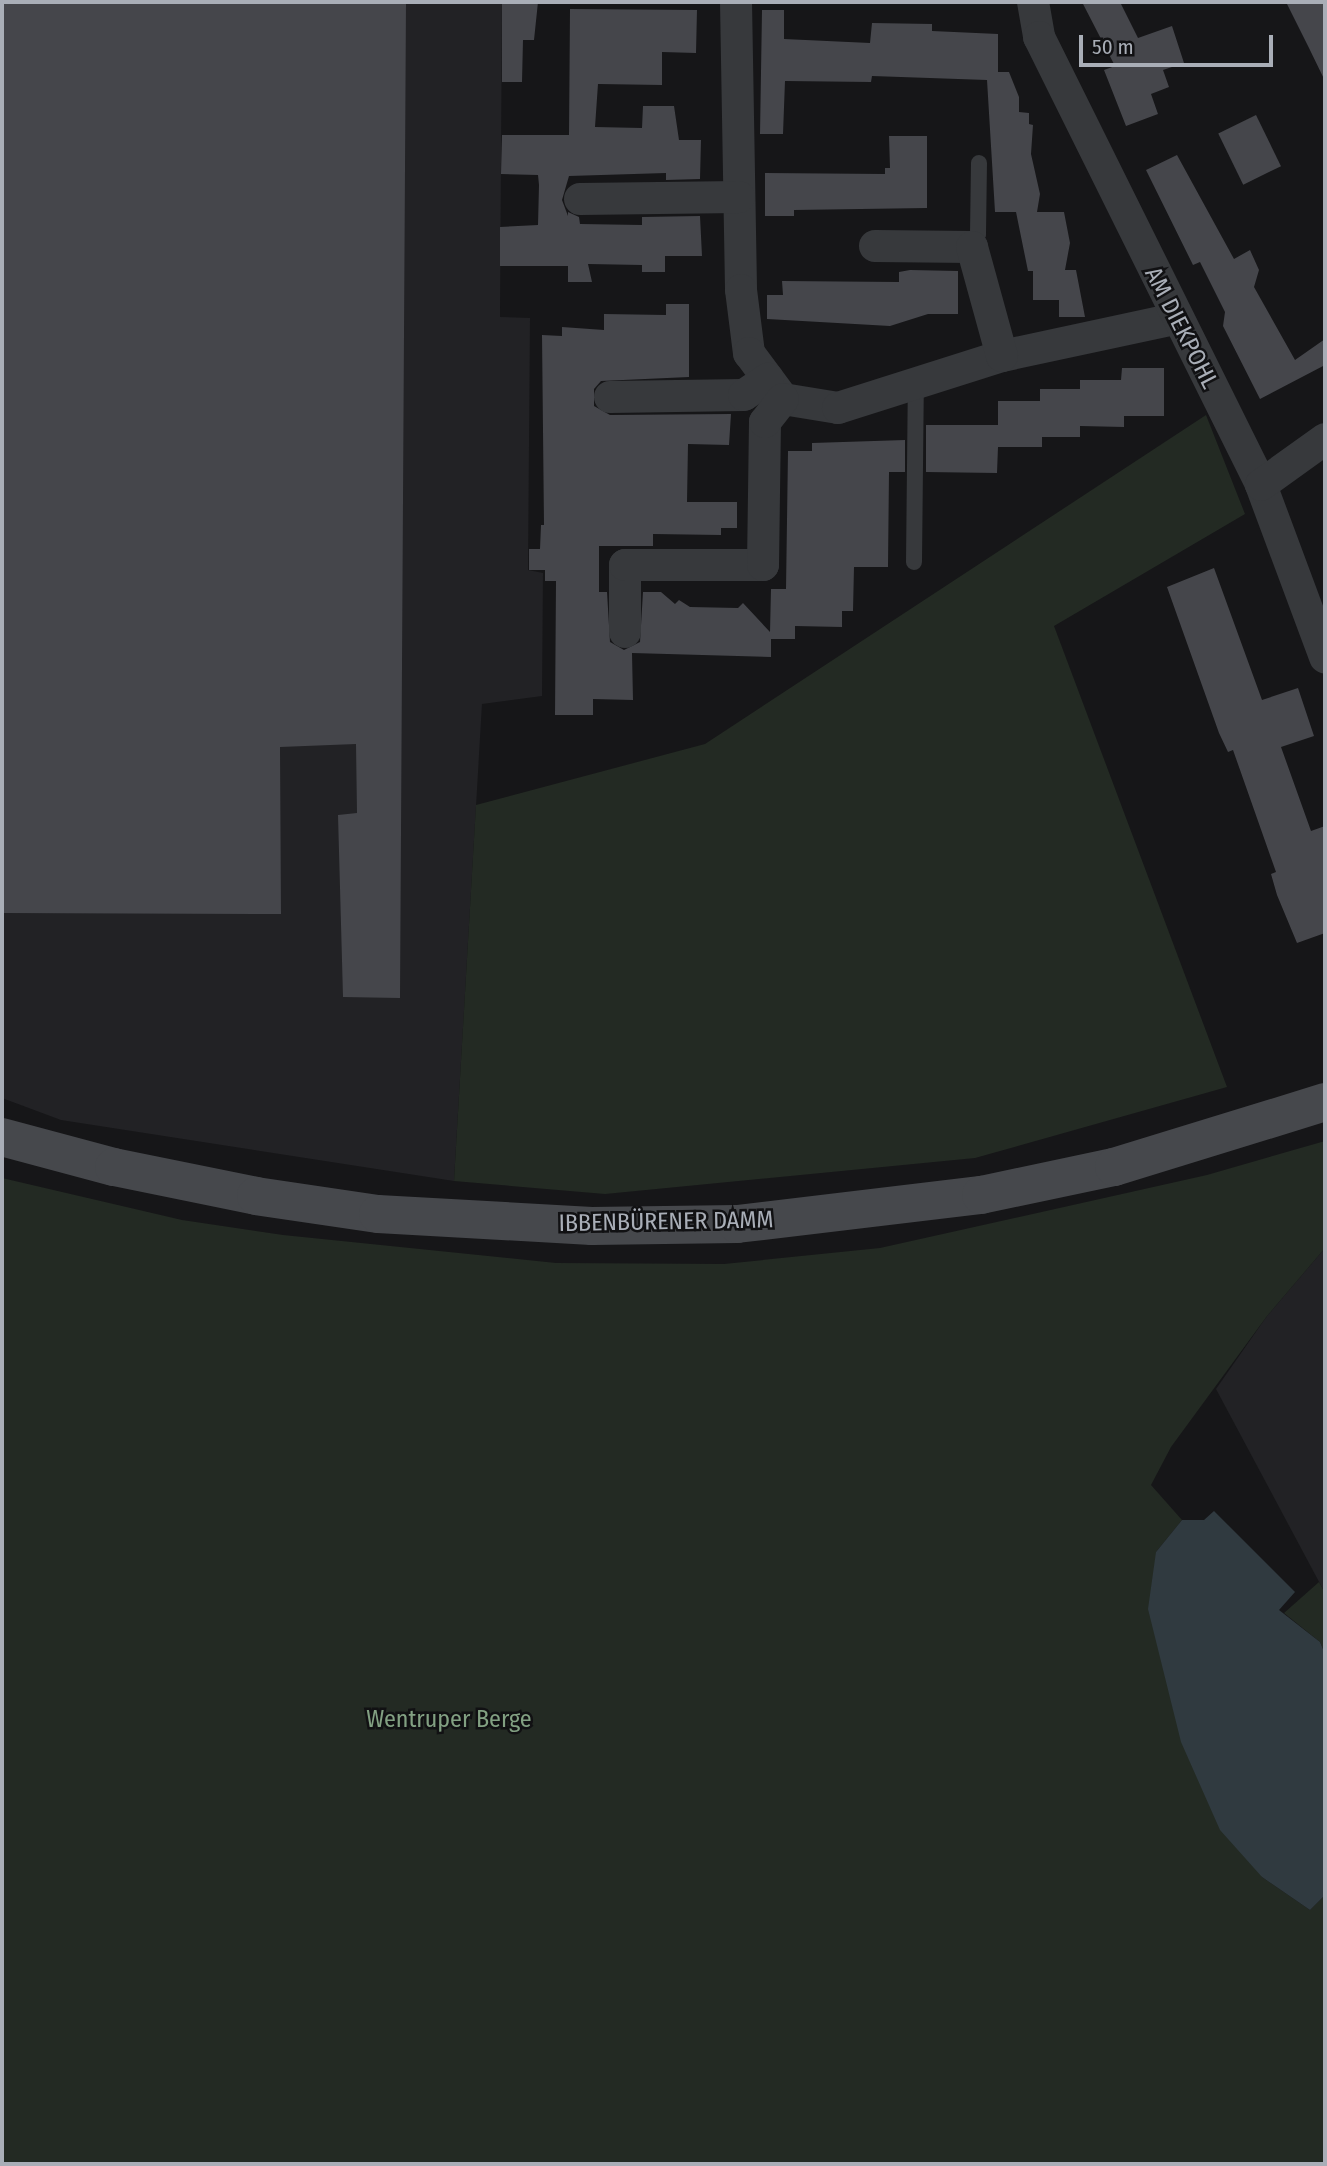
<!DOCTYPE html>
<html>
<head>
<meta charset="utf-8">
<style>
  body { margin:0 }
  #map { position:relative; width:1327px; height:2166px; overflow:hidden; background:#161618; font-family:"Fira Sans Condensed",sans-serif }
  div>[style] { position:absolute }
  .built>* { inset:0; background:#222225 }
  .green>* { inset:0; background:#232a23 }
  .water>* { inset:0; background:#303a40 }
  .building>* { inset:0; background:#45464b; transform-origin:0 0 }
  .lane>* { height:16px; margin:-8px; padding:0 8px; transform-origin:8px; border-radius:8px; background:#37393c }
  .street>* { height:32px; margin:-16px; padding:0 16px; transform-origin:16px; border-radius:16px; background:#37393c }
  .secondary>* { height:38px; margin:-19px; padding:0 19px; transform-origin:19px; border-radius:19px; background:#46484c }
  span { translate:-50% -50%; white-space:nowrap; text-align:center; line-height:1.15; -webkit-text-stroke:5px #111113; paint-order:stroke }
  .street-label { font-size:24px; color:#a9aeb7 }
  .park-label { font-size:24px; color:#82a082 }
  .frame { position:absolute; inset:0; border:4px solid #a9aeb7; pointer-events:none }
  .scale { position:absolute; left:1079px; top:35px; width:194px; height:32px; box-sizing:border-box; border:4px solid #a9aeb7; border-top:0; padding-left:9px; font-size:21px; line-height:24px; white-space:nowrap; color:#a9aeb7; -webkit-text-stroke:5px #111113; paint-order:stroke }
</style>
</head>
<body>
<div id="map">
  <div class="built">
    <i style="clip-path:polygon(2px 2px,502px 2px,500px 317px,530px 318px,528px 570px,543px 573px,542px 696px,482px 704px,454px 1181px,61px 1120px,2px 1098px)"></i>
    <i style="clip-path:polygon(1325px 1248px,1325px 1593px,1216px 1389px,1267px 1316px)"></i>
  </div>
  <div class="green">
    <i style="clip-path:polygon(1206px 415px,1245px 514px,1054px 626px,1227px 1087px,975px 1158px,605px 1194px,454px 1181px,476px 805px,705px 744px)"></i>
    <i style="clip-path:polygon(1325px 1141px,1325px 1248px,1267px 1316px,1171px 1447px,1151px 1485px,1182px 1520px,1156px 1552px,1262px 1877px,1310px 1910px,1325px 1895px,1325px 2164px,2px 2164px,2px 1178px,182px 1220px,283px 1235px,556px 1263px,724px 1264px,880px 1248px,1207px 1175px)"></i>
    <i style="clip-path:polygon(1319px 1582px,1325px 1593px,1325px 1654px,1320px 1642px,1284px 1613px)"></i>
  </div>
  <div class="water">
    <i style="clip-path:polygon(1214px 1511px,1295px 1592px,1279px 1610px,1320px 1642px,1325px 1654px,1325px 1895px,1310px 1910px,1262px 1877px,1220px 1830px,1181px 1742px,1148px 1609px,1156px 1552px,1182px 1520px,1204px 1520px)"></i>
  </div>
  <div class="building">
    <i style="clip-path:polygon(2px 2px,406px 2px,400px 998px,343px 997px,338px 815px,357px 813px,356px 744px,280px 747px,281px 914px,2px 913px)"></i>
    <i style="clip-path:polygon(502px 2px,538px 2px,534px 40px,523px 40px,522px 82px,502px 82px)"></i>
    <i style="clip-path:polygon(1082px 2px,1120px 2px,1138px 38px,1172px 26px,1184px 63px,1163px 70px,1169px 87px,1151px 94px,1158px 114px,1126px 126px,1104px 70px,1115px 66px)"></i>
    <i style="clip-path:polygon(1286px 2px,1325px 2px,1325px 81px,1309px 48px)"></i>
    <i style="clip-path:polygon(570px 9px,697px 10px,696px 53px,662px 52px,662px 85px,598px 84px,595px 127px,642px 128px,643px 106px,674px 106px,679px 140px,701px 140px,700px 179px,666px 180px,666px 173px,569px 176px,562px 200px,568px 216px,568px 212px,579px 217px,580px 224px,642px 225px,642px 217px,700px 216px,702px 256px,665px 256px,665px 272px,642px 272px,642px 265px,588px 264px,592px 282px,568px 282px,568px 266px,500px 266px,500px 227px,538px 225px,539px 185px,538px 175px,501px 174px,502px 135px,569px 135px)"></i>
    <i style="clip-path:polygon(762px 10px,784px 10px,784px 39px,870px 43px,872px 23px,932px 24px,932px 31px,998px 34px,998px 72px,1009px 72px,1019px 97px,1019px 112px,1029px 113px,1029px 124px,1033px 125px,1031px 154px,1040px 194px,1037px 212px,1064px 212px,1070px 243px,1065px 270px,1076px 270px,1085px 317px,1059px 317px,1059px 300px,1033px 300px,1033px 271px,1028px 271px,1016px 212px,995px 212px,987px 80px,872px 76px,871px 82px,785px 81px,783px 134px,760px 134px)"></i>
    <i style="left:1256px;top:115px;width:57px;height:42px;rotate:64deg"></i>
    <i style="clip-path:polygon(889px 136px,927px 136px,927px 208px,794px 210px,794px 216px,765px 216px,765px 173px,885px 174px,885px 168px,890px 168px)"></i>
    <i style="clip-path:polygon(1177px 155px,1234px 259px,1250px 250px,1259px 270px,1254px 287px,1295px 360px,1325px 339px,1325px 365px,1260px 399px,1223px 326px,1225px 312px,1200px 262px,1193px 265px,1146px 170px)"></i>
    <i style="clip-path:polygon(910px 270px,958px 271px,958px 314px,928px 314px,890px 326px,767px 319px,767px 295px,783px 295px,782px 281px,899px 282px,899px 272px)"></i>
    <i style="clip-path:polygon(666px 304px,689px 304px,689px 377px,601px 381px,594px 389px,594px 406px,610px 415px,731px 414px,729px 445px,688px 444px,687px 502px,737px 502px,737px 528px,721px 528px,721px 535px,653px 534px,653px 546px,599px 546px,599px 592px,607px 592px,610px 642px,624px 650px,640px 642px,643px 592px,661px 592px,675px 604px,679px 600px,690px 607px,738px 608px,743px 603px,770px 632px,771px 589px,786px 589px,788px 451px,812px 451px,812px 443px,905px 440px,905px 472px,889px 472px,888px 567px,854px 567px,853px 611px,842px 611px,842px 627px,795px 626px,795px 639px,771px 639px,771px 657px,632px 653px,633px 700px,593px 699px,593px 715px,555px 715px,556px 581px,545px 581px,545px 570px,529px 570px,529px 549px,540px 549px,541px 525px,544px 525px,542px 335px,562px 336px,562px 327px,604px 330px,604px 314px,666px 315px)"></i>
    <i style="clip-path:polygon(1122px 368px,1164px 368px,1164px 416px,1124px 416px,1124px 427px,1080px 426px,1080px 437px,1042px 437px,1042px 447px,998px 447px,997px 473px,926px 472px,926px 425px,998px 425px,998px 401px,1040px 401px,1040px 389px,1080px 389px,1080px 380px,1121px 380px)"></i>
    <i style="clip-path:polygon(1214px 568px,1262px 700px,1298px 688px,1314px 736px,1281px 747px,1311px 831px,1325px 826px,1325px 933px,1297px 943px,1277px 895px,1271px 874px,1276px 872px,1233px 750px,1228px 752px,1219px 733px,1167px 587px)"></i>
  </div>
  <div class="lane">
    <i style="left:972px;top:247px;width:14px;rotate:-65deg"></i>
    <i style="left:978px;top:234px;width:71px;rotate:-89.2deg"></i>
    <i style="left:914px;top:562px;width:178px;rotate:-89.4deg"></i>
  </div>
  <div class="street">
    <i style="left:736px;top:2px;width:288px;rotate:89deg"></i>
    <i style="left:741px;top:290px;width:64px;rotate:82.8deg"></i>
    <i style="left:749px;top:353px;width:57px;rotate:53.5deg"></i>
    <i style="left:783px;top:399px;width:56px;rotate:9.3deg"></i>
    <i style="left:838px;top:408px;width:172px;rotate:-17.6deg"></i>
    <i style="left:1002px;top:356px;width:177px;rotate:-12.1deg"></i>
    <i style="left:1033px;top:2px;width:36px;rotate:80deg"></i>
    <i style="left:1039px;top:37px;width:500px;rotate:63.6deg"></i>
    <i style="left:1261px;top:485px;width:184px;rotate:69.6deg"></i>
    <i style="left:580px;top:199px;width:159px;rotate:-0.7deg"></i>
    <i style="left:875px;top:246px;width:97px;rotate:0.6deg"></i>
    <i style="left:972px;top:247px;width:113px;rotate:74.6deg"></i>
    <i style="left:610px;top:397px;width:134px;rotate:-0.9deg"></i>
    <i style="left:744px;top:395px;width:29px;rotate:-34deg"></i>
    <i style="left:1261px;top:485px;width:79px;rotate:-35.7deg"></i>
    <i style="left:625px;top:632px;width:67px;rotate:-90deg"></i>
    <i style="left:625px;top:565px;width:138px"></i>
    <i style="left:763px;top:565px;width:143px;rotate:-89.2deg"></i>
    <i style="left:765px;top:422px;width:29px;rotate:-52deg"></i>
  </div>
  <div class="secondary">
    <i style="left:2px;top:1137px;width:116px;rotate:15deg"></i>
    <i style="left:114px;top:1167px;width:145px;rotate:11.5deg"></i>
    <i style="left:256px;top:1196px;width:123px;rotate:8.4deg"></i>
    <i style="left:378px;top:1214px;width:214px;rotate:3.2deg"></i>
    <i style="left:592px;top:1226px;width:145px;rotate:-0.8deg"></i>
    <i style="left:737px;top:1224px;width:246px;rotate:-6.8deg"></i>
    <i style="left:981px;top:1195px;width:136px;rotate:-11.9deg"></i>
    <i style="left:1114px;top:1167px;width:221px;rotate:-17.1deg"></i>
  </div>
  <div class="street-label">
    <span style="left:1181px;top:328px;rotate:63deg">AM DIEKPOHL</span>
    <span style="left:666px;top:1222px;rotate:-1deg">IBBENBÜRENER DAMM</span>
  </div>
  <div class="park-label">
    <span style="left:449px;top:1720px">Wentruper Berge</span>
  </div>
  <div class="frame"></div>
  <div class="scale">50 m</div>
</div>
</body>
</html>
